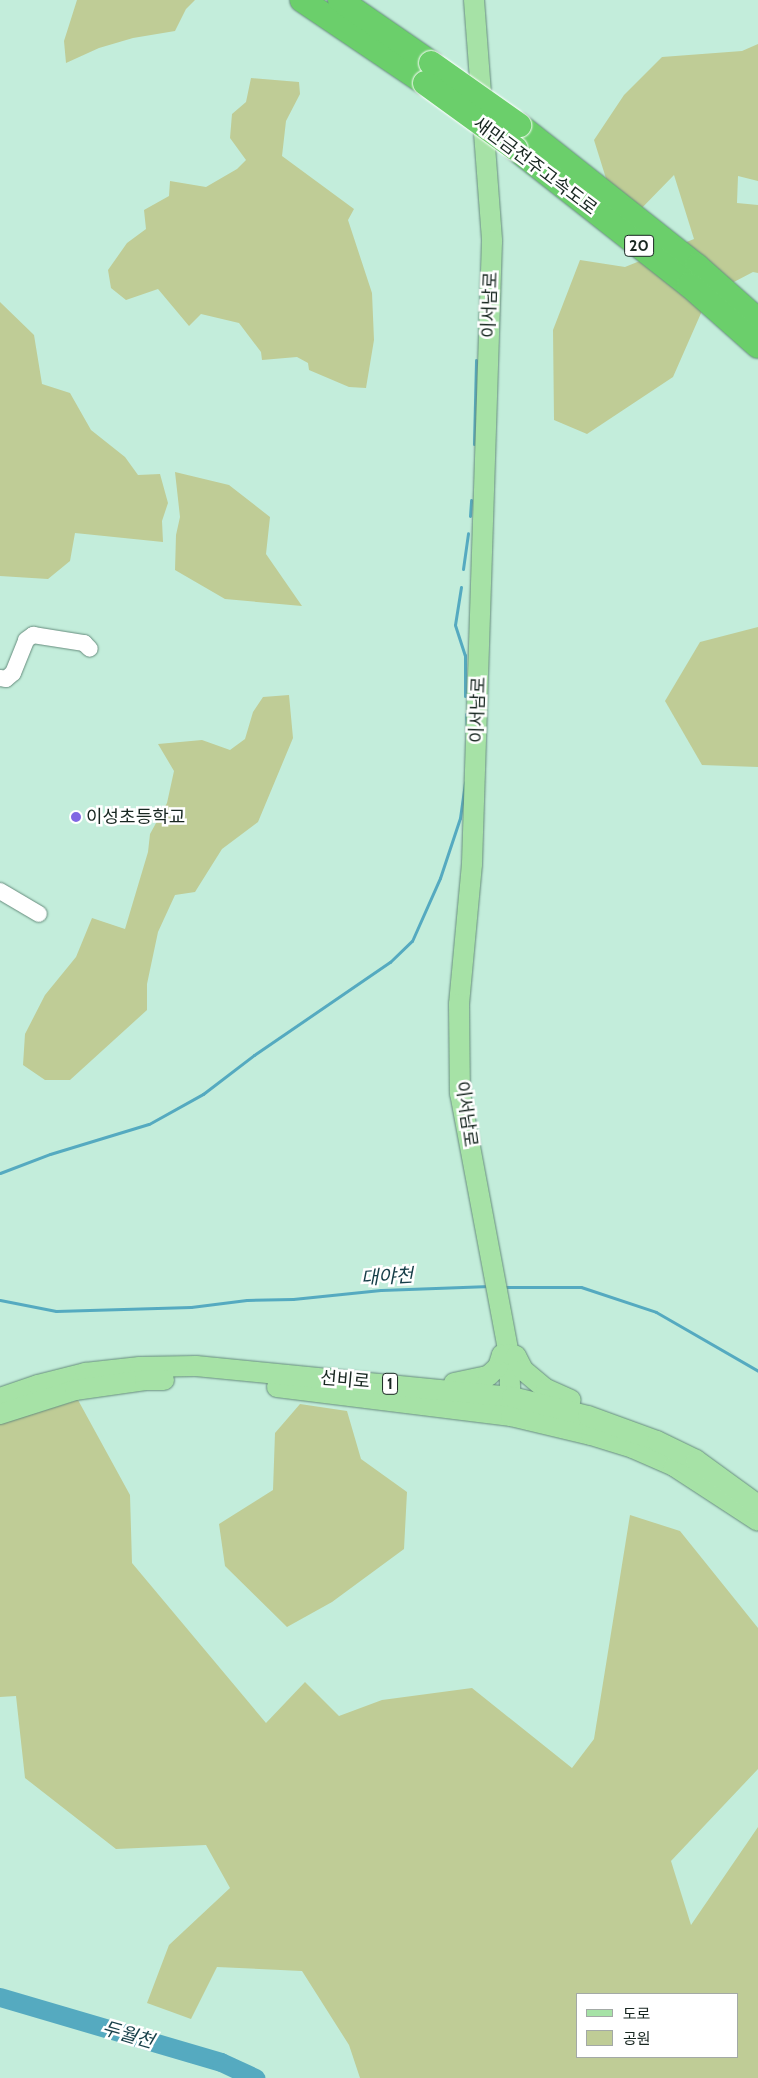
<!DOCTYPE html>
<html>
<head>
<meta charset="utf-8">
<style>
  body { margin:0 }
  #map { position:relative; width:758px; height:2078px; overflow:hidden; background:#c3eddb; font-family:Cabin,"Noto Sans KR",sans-serif }
  div>[style] { position:absolute }
  .green>* { inset:0; background:#bfcc96 }
  .stream>* { height:3px; margin:-1.5px; padding:0 1.5px; transform-origin:1.5px; border-radius:1.5px; background:#55aac0 }
  .river>* { height:19px; margin:-9.5px; padding:0 9.5px; transform-origin:9.5px; border-radius:9.5px; background:#55aac0 }
  .roads { filter:drop-shadow(0 0 1px #668c7d) drop-shadow(0 0 1px #668c7d) }
  .minor>* { height:16px; margin:-8px; padding:0 8px; transform-origin:8px; border-radius:8px; background:#fff }
  .major>* { height:20px; margin:-10px; padding:0 10px; transform-origin:10px; border-radius:10px; background:#a6e2a6 }
  .highway>* { height:24px; margin:-12px; padding:0 12px; transform-origin:12px; border-radius:12px; background:#6bcf6b }
  .bridges { filter:drop-shadow(0 0 1px #fff) drop-shadow(0 0 1px #fff) }
  .highway-bridge>* { height:24px; margin:-12px; padding:0 12px; transform-origin:12px; border-radius:12px; background:#6bcf6b }
  .dots>* { width:14px; height:14px; translate:-50% -50%; box-sizing:border-box; border:2px solid #fff; border-radius:50% }
  span { translate:-50% -50%; white-space:nowrap; text-align:center; line-height:1.15; -webkit-text-stroke:5px #fff; paint-order:stroke }
  .shield-label span { padding:1px 4px; background:#fff; border:1px solid; border-radius:4px; -webkit-text-stroke-width:0 }
  .shield-label { font-size:16px; color:#182721; font-weight:700 }
  .street-label { font-size:18px; color:#182721 }
  .poi-label { font-size:18px; color:#182721 }
  .left { translate:0 -50%; text-align:left }
  .water-label { font-size:19px; color:#163e48; font-style:italic }
  .legend { position:absolute; left:576px; top:1993px; width:162px; height:65px; box-sizing:border-box; background:#fff; border:1px solid #a3a9a6; margin:0; padding:6px 9px; list-style:none; font-size:15px; color:#182721 }
  .legend li { display:flex; align-items:center; gap:10px; height:25px }
  .legend b { width:25px; border:1px solid #a3a9a6 }
</style>
</head>
<body>
<div id="map">
  <div class="green">
    <i style="clip-path:polygon(77px 0,195px 0,186px 9px,175px 31px,133px 38px,99px 48px,66px 63px,64px 41px)"></i>
    <i style="clip-path:polygon(758px 44px,758px 181px,738px 176px,737px 203px,758px 205px,758px 273px,753px 272px,709px 295px,673px 377px,587px 434px,554px 420px,553px 330px,580px 260px,625px 267px,694px 239px,674px 175px,635px 215px,609px 188px,594px 140px,624px 95px,662px 57px,742px 51px)"></i>
    <i style="clip-path:polygon(251px 78px,299px 82px,300px 94px,286px 121px,282px 156px,354px 209px,348px 220px,372px 293px,374px 340px,366px 388px,349px 387px,309px 370px,308px 363px,297px 357px,262px 360px,261px 352px,239px 323px,201px 314px,189px 326px,158px 289px,126px 300px,111px 288px,108px 270px,127px 243px,146px 229px,144px 210px,169px 196px,170px 181px,206px 187px,237px 169px,246px 160px,230px 138px,232px 114px,246px 102px)"></i>
    <i style="clip-path:polygon(0 302px,34px 335px,42px 384px,70px 393px,91px 430px,125px 457px,138px 475px,160px 474px,168px 503px,162px 521px,163px 542px,75px 533px,70px 561px,48px 579px,0 576px)"></i>
    <i style="clip-path:polygon(175px 472px,229px 485px,270px 517px,266px 554px,302px 606px,225px 599px,175px 570px,176px 535px,180px 517px)"></i>
    <i style="clip-path:polygon(758px 627px,758px 767px,702px 765px,665px 701px,700px 642px)"></i>
    <i style="clip-path:polygon(289px 695px,293px 738px,258px 822px,222px 849px,195px 892px,175px 895px,158px 932px,147px 984px,147px 1010px,70px 1080px,45px 1080px,23px 1065px,25px 1034px,45px 995px,76px 957px,92px 918px,125px 929px,148px 852px,150px 834px,167px 803px,174px 771px,158px 744px,202px 740px,230px 750px,245px 739px,253px 712px,263px 697px)"></i>
    <i style="clip-path:polygon(evenodd,78px 1400px,130px 1495px,132px 1563px,266px 1723px,305px 1682px,339px 1716px,382px 1700px,472px 1688px,572px 1768px,594px 1739px,630px 1515px,680px 1531px,758px 1628px,758px 1769px,671px 1861px,691px 1925px,758px 1827px,758px 2078px,360px 2078px,349px 2045px,302px 1971px,217px 1967px,191px 2019px,147px 2003px,169px 1945px,230px 1888px,206px 1845px,116px 1849px,25px 1778px,16px 1696px,0 1697px,0 1424px,78px 1400px,577px 1994px,737px 1994px,737px 2057px,577px 2057px,577px 1994px)"></i>
    <i style="clip-path:polygon(300px 1404px,347px 1411px,361px 1459px,407px 1492px,404px 1549px,332px 1602px,287px 1627px,225px 1566px,219px 1524px,273px 1490px,275px 1433px)"></i>
  </div>
  <div class="stream">
    <i style="left:474px;top:444px;width:84px;rotate:-88.6deg"></i>
    <i style="left:470px;top:516px;width:16px;rotate:-86deg"></i>
    <i style="left:463px;top:569px;width:36px;rotate:-82deg"></i>
    <i style="left:461px;top:587px;width:38px;rotate:99deg"></i>
    <i style="left:455px;top:625px;width:32px;rotate:72deg"></i>
    <i style="left:465px;top:655px;width:41px;rotate:90deg"></i>
    <i style="left:466px;top:714px;width:15px;rotate:86deg"></i>
    <i style="left:0;top:1173px;width:53px;rotate:-20.8deg"></i>
    <i style="left:50px;top:1154px;width:103px;rotate:-16.9deg"></i>
    <i style="left:149px;top:1124px;width:62px;rotate:-29.1deg"></i>
    <i style="left:203px;top:1094px;width:64px;rotate:-37.4deg"></i>
    <i style="left:254px;top:1055px;width:165px;rotate:-34.4deg"></i>
    <i style="left:390px;top:962px;width:30px;rotate:-44deg"></i>
    <i style="left:412px;top:941px;width:69px;rotate:-66deg"></i>
    <i style="left:440px;top:878px;width:63px;rotate:-71.6deg"></i>
    <i style="left:460px;top:818px;width:36px;rotate:-82deg"></i>
    <i style="left:504px;top:1287px;width:77px"></i>
    <i style="left:581px;top:1287px;width:79px;rotate:18.4deg"></i>
    <i style="left:656px;top:1312px;width:118px;rotate:30deg"></i>
    <i style="left:0;top:1300px;width:57px;rotate:11.1deg"></i>
    <i style="left:56px;top:1311px;width:135px;rotate:-1.7deg"></i>
    <i style="left:191px;top:1307px;width:56px;rotate:-7.1deg"></i>
    <i style="left:247px;top:1300px;width:46px;rotate:-1.2deg"></i>
    <i style="left:293px;top:1299px;width:88px;rotate:-5.8deg"></i>
    <i style="left:381px;top:1290px;width:109px;rotate:-2.1deg"></i>
  </div>
  <div class="river">
    <i style="left:0;top:1997px;width:230px;rotate:16.4deg"></i>
    <i style="left:221px;top:2062px;width:38px;rotate:25deg"></i>
  </div>
  <div class="roads">
    <div class="minor">
      <i style="left:0;top:678px;width:6px;rotate:9deg"></i>
      <i style="left:6px;top:679px;width:9px;rotate:-41deg"></i>
      <i style="left:13px;top:673px;width:35px;rotate:-68deg"></i>
      <i style="left:26px;top:640px;width:9px;rotate:-36deg"></i>
      <i style="left:33px;top:635px;width:52px;rotate:8.9deg"></i>
      <i style="left:84px;top:643px;width:8px;rotate:45deg"></i>
      <i style="left:0;top:891px;width:45px;rotate:30.5deg"></i>
    </div>
    <div class="major">
      <i style="left:474px;top:0;width:242px;rotate:85.7deg"></i>
      <i style="left:492px;top:241px;width:623px;rotate:91.84deg"></i>
      <i style="left:472px;top:864px;width:141px;rotate:95.3deg"></i>
      <i style="left:459px;top:1004px;width:89px;rotate:89.4deg"></i>
      <i style="left:460px;top:1093px;width:266px;rotate:79.4deg"></i>
      <i style="left:509px;top:1354px;width:62px;rotate:88.2deg"></i>
      <i style="left:454px;top:1383px;width:35px;rotate:-12deg"></i>
      <i style="left:488px;top:1376px;width:13px;rotate:-42deg"></i>
      <i style="left:498px;top:1367px;width:13px;rotate:-72deg"></i>
      <i style="left:502px;top:1355px;width:7px;rotate:-8deg"></i>
      <i style="left:509px;top:1354px;width:7px;rotate:16deg"></i>
      <i style="left:516px;top:1356px;width:16px;rotate:63deg"></i>
      <i style="left:523px;top:1370px;width:30px;rotate:40deg"></i>
      <i style="left:546px;top:1389px;width:27px;rotate:24deg"></i>
      <i style="left:277px;top:1387px;width:236px;rotate:7.1deg"></i>
      <i style="left:511px;top:1416px;width:82px;rotate:13.4deg"></i>
      <i style="left:591px;top:1435px;width:44px;rotate:17.2deg"></i>
      <i style="left:633px;top:1448px;width:45px;rotate:23.7deg"></i>
      <i style="left:674px;top:1466px;width:100px;rotate:33.2deg"></i>
      <i style="left:0;top:1398px;width:40px;rotate:-18.9deg"></i>
      <i style="left:38px;top:1385px;width:49px;rotate:-14.3deg"></i>
      <i style="left:85px;top:1373px;width:55px;rotate:-6.2deg"></i>
      <i style="left:140px;top:1367px;width:56px;rotate:-1deg"></i>
      <i style="left:196px;top:1366px;width:318px;rotate:5.6deg"></i>
      <i style="left:512px;top:1397px;width:78px;rotate:14deg"></i>
      <i style="left:588px;top:1416px;width:73px;rotate:19.9deg"></i>
      <i style="left:657px;top:1441px;width:43px;rotate:26deg"></i>
      <i style="left:696px;top:1460px;width:77px;rotate:36deg"></i>
      <i style="left:0;top:1414px;width:79px;rotate:-17.7deg"></i>
      <i style="left:75px;top:1390px;width:71px;rotate:-8.1deg"></i>
      <i style="left:145px;top:1380px;width:19px"></i>
    </div>
    <div class="highway">
      <i style="left:302px;top:0;width:148px;rotate:34deg"></i>
      <i style="left:340px;top:0;width:111px;rotate:34.7deg"></i>
      <i style="left:519px;top:125px;width:227px;rotate:38.4deg"></i>
      <i style="left:697px;top:266px;width:81px;rotate:41.5deg"></i>
      <i style="left:516px;top:149px;width:220px;rotate:38.2deg"></i>
      <i style="left:689px;top:285px;width:92px;rotate:41.5deg"></i>
    </div>
  </div>
  <div class="bridges">
    <div class="highway-bridge">
      <i style="left:431px;top:63px;width:108px;rotate:35.2deg"></i>
      <i style="left:425px;top:83px;width:112px;rotate:36deg"></i>
    </div>
  </div>
  <div class="dots">
    <i style="left:76px;top:817px;background:#8067e3"></i>
  </div>
  <div class="shield-label">
    <span style="left:639px;top:246px">20</span>
    <span style="left:390px;top:1384px">1</span>
  </div>
  <div class="street-label">
    <span style="left:535px;top:166px;rotate:37deg">새만금전주고속도로</span>
    <span style="left:490px;top:305px;rotate:-88deg">이서남로</span>
    <span style="left:478px;top:710px;rotate:-88deg">이서남로</span>
    <span style="left:466px;top:1114px;rotate:82deg">이서남로</span>
    <span style="left:345px;top:1380px;rotate:5deg">선비로</span>
  </div>
  <div class="poi-label">
    <span class="left" style="left:86px;top:817px">이성초등학교</span>
  </div>
  <div class="water-label">
    <span style="left:387px;top:1277px;rotate:-3deg">대야천</span>
    <span style="left:128px;top:2035px;rotate:16deg">두월천</span>
  </div>
  <ul class="legend">
  <li><b style="height:6px;background:#a6e2a6"></b>도로</li>
  <li><b style="height:14px;background:#bfcc96"></b>공원</li>
  </ul>
</div>
</body>
</html>
